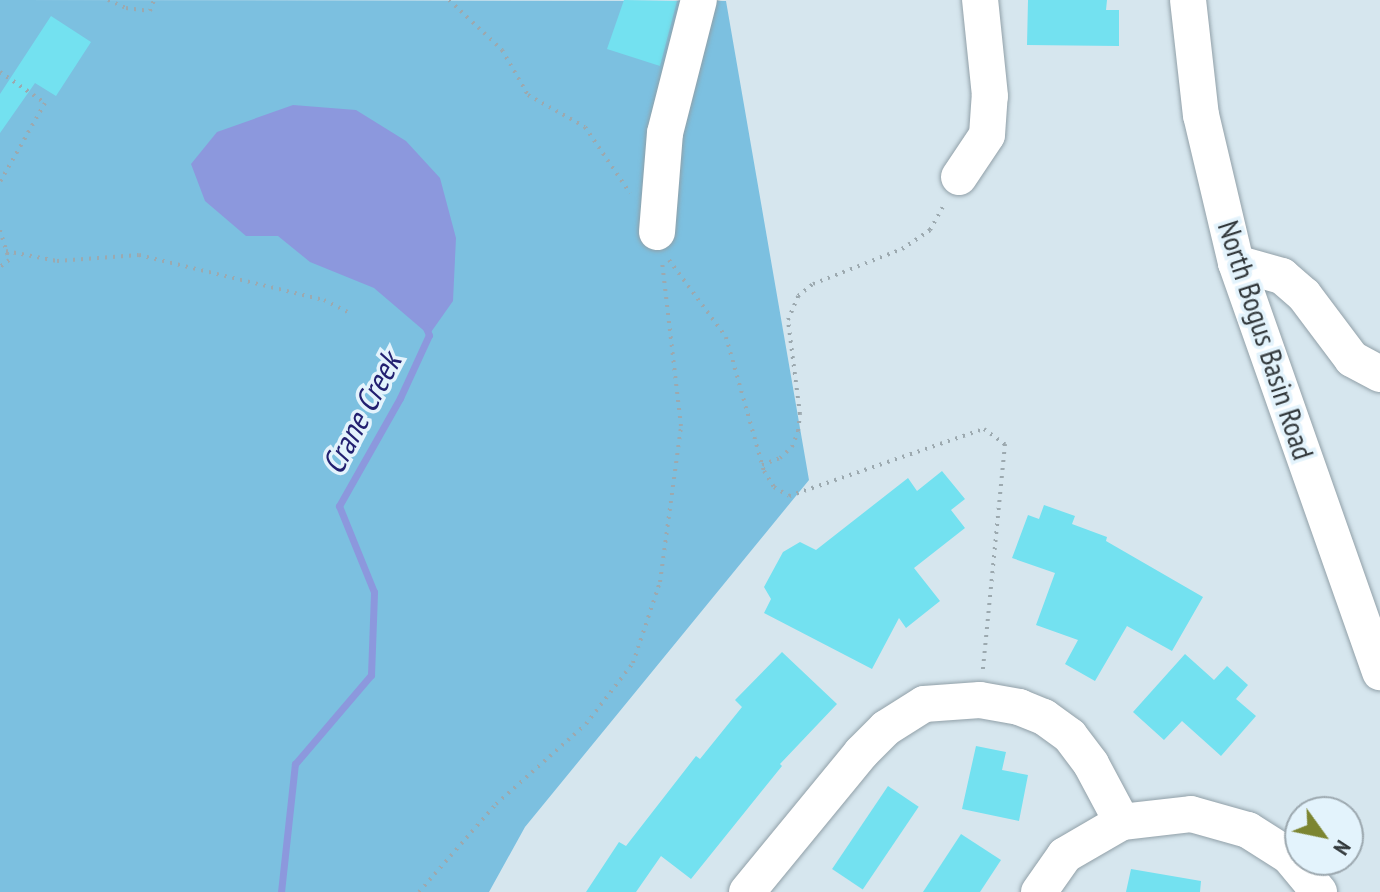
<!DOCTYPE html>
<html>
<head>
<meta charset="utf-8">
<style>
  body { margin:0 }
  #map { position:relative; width:1380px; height:892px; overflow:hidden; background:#d6e6ee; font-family:"PT Sans Narrow",sans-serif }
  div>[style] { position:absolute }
  .green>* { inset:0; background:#7cc0e0 }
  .water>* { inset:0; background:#8c98dd }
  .stream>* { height:7px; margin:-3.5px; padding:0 3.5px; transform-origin:3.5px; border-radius:3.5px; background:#8c98dd }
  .building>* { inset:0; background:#73e1f0; transform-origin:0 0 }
  .path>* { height:4px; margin-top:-2px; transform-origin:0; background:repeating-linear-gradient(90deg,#9ca9af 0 2px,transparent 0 8px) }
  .roads { filter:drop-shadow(0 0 2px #91a0a8) drop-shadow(0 0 2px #91a0a8) }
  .minor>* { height:36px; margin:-18px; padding:0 18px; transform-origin:18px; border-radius:18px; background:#fff }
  span { translate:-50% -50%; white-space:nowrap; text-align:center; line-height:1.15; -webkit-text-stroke:7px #e3f3fc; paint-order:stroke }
  .street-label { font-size:30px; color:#32383b }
  .water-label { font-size:32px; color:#222070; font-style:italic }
  .north { position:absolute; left:1284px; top:796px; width:80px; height:80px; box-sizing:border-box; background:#e3f3fc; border:2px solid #9ca8af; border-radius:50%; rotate:123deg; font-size:22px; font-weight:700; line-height:32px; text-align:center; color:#32383b }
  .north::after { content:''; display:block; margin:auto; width:28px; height:36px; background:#7c8531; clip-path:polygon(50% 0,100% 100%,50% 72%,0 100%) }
</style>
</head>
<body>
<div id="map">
  <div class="green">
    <i style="clip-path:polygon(0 0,726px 1px,809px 480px,525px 827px,489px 892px,0 892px)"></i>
  </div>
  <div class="water">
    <i style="clip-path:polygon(293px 105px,356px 110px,406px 141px,440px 178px,456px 238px,453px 301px,429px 335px,374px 288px,310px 262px,278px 236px,246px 236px,205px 201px,191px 164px,217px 132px)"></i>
  </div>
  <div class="stream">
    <i style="left:281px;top:892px;width:129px;rotate:-83.8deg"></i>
    <i style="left:295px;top:764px;width:117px;rotate:-49.5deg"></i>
    <i style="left:371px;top:675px;width:83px;rotate:-87.9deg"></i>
    <i style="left:374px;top:592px;width:93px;rotate:-112.1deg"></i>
    <i style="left:339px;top:506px;width:124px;rotate:-60.5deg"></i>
    <i style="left:400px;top:398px;width:69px;rotate:-65.3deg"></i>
    <i style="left:429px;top:335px;width:8px;rotate:-113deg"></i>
  </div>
  <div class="building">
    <i style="clip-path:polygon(624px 0,677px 1px,660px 66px,607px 49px)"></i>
    <i style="clip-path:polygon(1028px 0,1107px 0,1106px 10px,1119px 10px,1119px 46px,1027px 45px)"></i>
    <i style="clip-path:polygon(51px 16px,91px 42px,56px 96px,35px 83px,0 133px,0 94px)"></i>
    <i style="clip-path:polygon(942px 471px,965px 499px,951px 510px,965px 528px,914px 568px,940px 601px,906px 628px,899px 618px,872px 669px,764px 613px,771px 599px,764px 587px,783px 552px,800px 542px,816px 550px,908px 478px,917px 491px)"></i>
    <i style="clip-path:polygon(1044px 505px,1075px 516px,1072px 524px,1107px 537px,1106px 541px,1203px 597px,1172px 651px,1127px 626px,1095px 681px,1065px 664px,1078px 640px,1036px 625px,1055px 573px,1012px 558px,1028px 515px,1039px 519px)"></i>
    <i style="clip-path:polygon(782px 652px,837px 704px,780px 764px,782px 766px,691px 879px,661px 856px,636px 892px,586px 892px,619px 842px,626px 846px,696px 756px,700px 759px,742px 707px,735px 700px)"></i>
    <i style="clip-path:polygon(1185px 654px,1214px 680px,1227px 666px,1248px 685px,1236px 699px,1256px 716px,1221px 756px,1182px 721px,1164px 740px,1133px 712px)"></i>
    <i style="clip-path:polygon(976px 746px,1006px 752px,1002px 770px,1028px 775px,1019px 821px,962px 809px)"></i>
    <i style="left:888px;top:786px;width:37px;height:100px;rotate:34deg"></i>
    <i style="clip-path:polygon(961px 834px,1001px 860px,980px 892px,923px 892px)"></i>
    <i style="clip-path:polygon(1131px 869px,1201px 881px,1200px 892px,1126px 892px)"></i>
  </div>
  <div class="path">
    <i style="left:108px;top:0;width:20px;rotate:24deg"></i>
    <i style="left:126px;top:8px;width:24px;rotate:7deg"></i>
    <i style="left:150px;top:11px;width:12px;rotate:-70deg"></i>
    <i style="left:449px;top:0;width:73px;rotate:43.3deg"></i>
    <i style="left:502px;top:50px;width:52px;rotate:60deg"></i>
    <i style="left:528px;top:95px;width:65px;rotate:29.3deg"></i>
    <i style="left:585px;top:127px;width:80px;rotate:55.7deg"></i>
    <i style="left:0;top:72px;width:55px;rotate:34.6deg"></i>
    <i style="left:45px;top:103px;width:91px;rotate:119.7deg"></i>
    <i style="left:0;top:230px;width:31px;rotate:73deg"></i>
    <i style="left:9px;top:260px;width:11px;rotate:142deg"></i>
    <i style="left:6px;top:251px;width:52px;rotate:11.1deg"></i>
    <i style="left:57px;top:261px;width:82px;rotate:-4.2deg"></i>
    <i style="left:139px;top:255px;width:190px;rotate:13.7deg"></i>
    <i style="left:324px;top:300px;width:30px;rotate:27deg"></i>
    <i style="left:669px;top:260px;width:96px;rotate:53.5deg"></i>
    <i style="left:726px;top:337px;width:139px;rotate:74.2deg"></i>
    <i style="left:764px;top:471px;width:19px;rotate:58deg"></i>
    <i style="left:774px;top:487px;width:17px;rotate:31deg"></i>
    <i style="left:789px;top:496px;width:206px;rotate:-19deg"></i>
    <i style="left:984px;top:429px;width:26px;rotate:36deg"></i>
    <i style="left:1005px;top:444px;width:227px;rotate:95.6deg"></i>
    <i style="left:762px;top:465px;width:19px;rotate:-21deg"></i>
    <i style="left:780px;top:458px;width:16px;rotate:-43deg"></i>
    <i style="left:792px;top:447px;width:17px;rotate:-69deg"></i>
    <i style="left:798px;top:431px;width:17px;rotate:-83deg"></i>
    <i style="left:800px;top:414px;width:95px;rotate:-97.3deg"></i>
    <i style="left:788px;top:320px;width:26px;rotate:-67deg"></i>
    <i style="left:798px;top:296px;width:19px;rotate:-39deg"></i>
    <i style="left:813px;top:284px;width:96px;rotate:-21.5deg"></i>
    <i style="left:902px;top:249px;width:34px;rotate:-34deg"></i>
    <i style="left:930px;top:230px;width:31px;rotate:-61deg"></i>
    <i style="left:419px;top:892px;width:117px;rotate:-48.8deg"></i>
    <i style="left:496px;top:804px;width:120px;rotate:-41.6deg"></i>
    <i style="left:586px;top:724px;width:77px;rotate:-52.4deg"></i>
    <i style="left:633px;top:663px;width:85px;rotate:-71.6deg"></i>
    <i style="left:660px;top:582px;width:157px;rotate:-82.3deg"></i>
    <i style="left:681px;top:426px;width:166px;rotate:-96.6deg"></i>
  </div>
  <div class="roads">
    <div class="minor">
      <i style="left:1188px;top:0;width:116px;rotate:83.6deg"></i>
      <i style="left:1201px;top:115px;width:152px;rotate:76.7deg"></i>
      <i style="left:1236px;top:263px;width:434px;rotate:70.6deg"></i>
      <i style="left:959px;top:177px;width:50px;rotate:-56.3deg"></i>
      <i style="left:987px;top:135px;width:39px;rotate:-86deg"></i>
      <i style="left:990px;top:96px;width:97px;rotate:-95.9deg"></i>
      <i style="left:657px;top:232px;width:99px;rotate:-85.4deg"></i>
      <i style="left:665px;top:133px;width:137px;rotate:-75.7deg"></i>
      <i style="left:1236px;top:263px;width:48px;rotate:15.8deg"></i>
      <i style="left:1282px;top:276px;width:29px;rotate:41deg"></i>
      <i style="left:1304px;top:295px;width:80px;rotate:53.1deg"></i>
      <i style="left:1352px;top:359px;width:32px;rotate:28deg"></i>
      <i style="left:747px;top:892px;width:180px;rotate:-50.6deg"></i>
      <i style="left:861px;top:753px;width:35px;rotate:-45deg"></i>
      <i style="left:886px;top:728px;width:45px;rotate:-32.3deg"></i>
      <i style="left:924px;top:704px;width:56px;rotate:-4.1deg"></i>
      <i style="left:980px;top:700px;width:40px;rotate:10deg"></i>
      <i style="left:1019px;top:707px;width:27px;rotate:22deg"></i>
      <i style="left:1044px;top:717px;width:32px;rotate:36deg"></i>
      <i style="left:1070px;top:736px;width:35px;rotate:53deg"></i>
      <i style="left:1091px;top:764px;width:66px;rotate:61.9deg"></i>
      <i style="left:1039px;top:892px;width:45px;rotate:-54.9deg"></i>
      <i style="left:1065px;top:855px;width:66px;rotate:-30.1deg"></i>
      <i style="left:1122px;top:822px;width:69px;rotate:-6.6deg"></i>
      <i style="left:1191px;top:814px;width:59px;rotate:15.7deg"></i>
      <i style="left:1248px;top:830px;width:49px;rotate:32.4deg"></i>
      <i style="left:1289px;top:856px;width:47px;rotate:50.2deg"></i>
    </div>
  </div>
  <div class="street-label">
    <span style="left:1266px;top:340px;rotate:72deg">North Bogus Basin Road</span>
  </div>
  <div class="water-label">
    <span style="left:361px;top:413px;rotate:-62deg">Crane Creek</span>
  </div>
  <div class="north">N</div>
</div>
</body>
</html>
